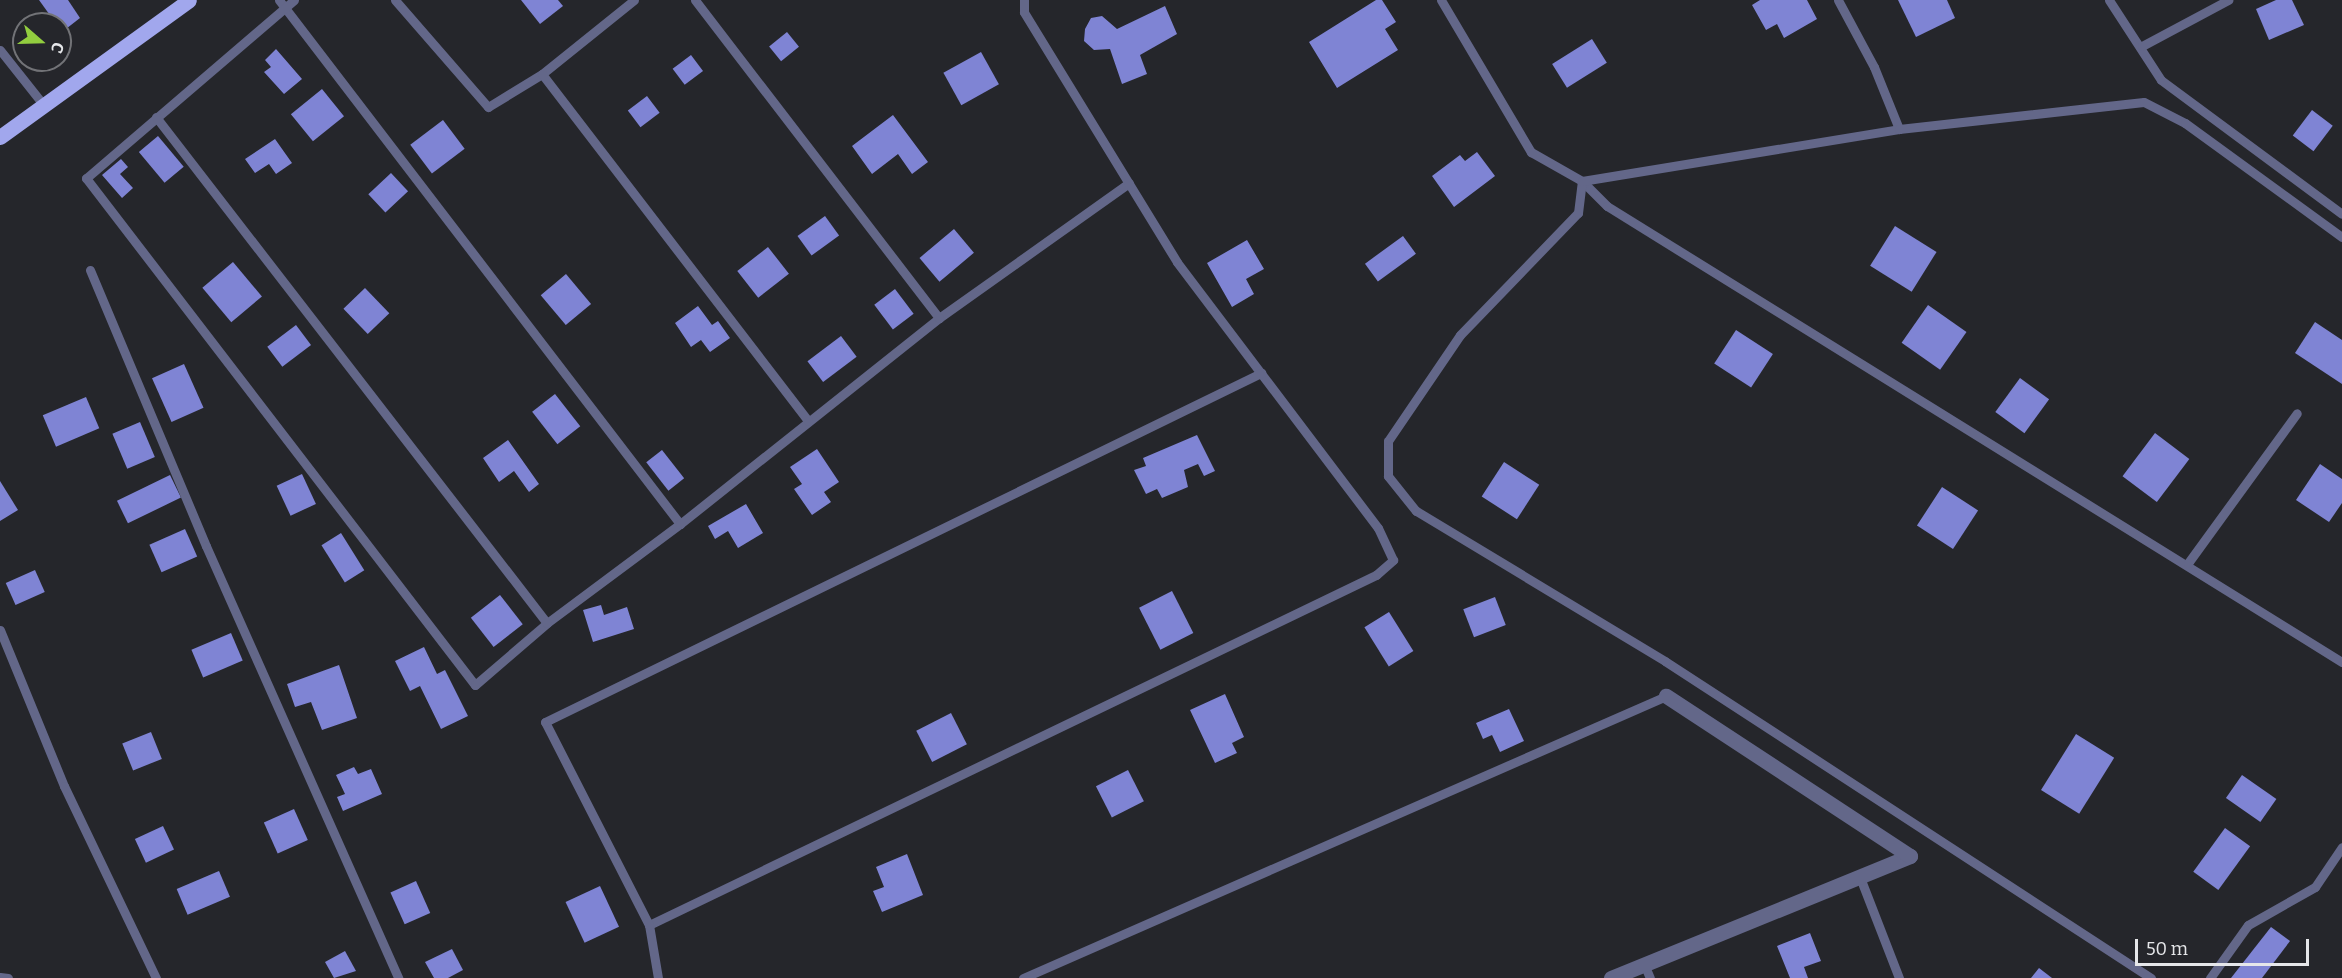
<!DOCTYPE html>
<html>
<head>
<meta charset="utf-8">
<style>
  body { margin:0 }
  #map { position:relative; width:2342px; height:978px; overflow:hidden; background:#25262b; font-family:Bitter,serif }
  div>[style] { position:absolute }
  .building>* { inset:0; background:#7f84d4; transform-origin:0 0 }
  .service>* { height:9px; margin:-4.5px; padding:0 4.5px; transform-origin:4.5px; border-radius:4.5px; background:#636789 }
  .minor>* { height:15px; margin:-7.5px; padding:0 7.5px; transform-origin:7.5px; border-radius:7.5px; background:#636789 }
  .primary>* { height:15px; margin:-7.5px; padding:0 7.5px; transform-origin:7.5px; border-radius:7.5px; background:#a1a7ed }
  span { translate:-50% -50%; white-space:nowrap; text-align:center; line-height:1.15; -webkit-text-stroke:6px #25262b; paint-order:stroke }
  .north { position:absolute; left:12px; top:12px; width:60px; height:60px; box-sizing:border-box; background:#25262b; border:2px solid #727377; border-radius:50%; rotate:110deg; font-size:16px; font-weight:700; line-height:24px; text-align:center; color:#e6e7ea }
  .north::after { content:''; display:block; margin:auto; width:21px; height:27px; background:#92cd3f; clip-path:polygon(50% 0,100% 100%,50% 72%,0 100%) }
  .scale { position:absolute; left:2135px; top:939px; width:174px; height:27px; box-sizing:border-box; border:3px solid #e6e7ea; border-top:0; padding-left:8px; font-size:18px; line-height:21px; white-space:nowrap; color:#e6e7ea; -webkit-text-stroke:4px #25262b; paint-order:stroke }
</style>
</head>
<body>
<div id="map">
  <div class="building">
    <i style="clip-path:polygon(39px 0,68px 0,80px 18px,62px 32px)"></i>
    <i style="clip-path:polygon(521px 0,558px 0,563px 6px,540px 24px)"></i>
    <i style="clip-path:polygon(1376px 0,1382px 0,1396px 22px,1385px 29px,1398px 50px,1337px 88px,1309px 42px)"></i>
    <i style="clip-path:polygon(1760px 0,1807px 0,1817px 19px,1784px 38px,1777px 24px,1766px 30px,1752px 5px)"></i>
    <i style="clip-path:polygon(1898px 0,1947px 0,1955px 18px,1916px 37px)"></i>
    <i style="clip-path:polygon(2276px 0,2292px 0,2304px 25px,2269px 40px,2256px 9px)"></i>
    <i style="clip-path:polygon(1165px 6px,1177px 34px,1140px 55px,1147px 74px,1122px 84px,1110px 49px,1094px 50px,1084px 41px,1085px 29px,1091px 18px,1102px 16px,1117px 29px)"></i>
    <i style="left:787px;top:32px;width:19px;height:23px;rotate:51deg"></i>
    <i style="left:1592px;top:39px;width:28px;height:47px;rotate:58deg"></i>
    <i style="clip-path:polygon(276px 49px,302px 79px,284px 94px,264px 72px,271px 67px,265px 60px)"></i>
    <i style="left:981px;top:52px;width:37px;height:43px;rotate:61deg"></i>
    <i style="left:691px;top:55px;width:20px;height:23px;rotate:53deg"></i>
    <i style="left:322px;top:89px;width:35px;height:40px;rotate:51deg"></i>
    <i style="left:647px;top:96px;width:21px;height:24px;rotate:53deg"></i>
    <i style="left:2312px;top:110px;width:26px;height:32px;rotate:37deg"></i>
    <i style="clip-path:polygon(893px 115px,928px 162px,912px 174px,898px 154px,872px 174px,852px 146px)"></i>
    <i style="left:443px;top:120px;width:36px;height:41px;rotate:53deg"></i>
    <i style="left:158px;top:136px;width:40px;height:25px;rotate:50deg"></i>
    <i style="clip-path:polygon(275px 139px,292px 163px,276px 174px,269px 164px,255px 173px,245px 159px)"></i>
    <i style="clip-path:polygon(1477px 152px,1495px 176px,1454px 207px,1432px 176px,1460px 155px,1465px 161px)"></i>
    <i style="clip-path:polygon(121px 159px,128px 167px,120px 174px,133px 188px,122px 198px,102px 175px)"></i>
    <i style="left:391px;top:173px;width:25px;height:31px;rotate:47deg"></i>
    <i style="left:825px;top:216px;width:24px;height:34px;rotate:54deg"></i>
    <i style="left:1895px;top:226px;width:49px;height:47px;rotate:32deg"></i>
    <i style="left:954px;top:229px;width:31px;height:45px;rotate:50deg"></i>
    <i style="left:1403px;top:236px;width:22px;height:47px;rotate:54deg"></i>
    <i style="clip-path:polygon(1247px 240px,1264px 269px,1246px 279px,1254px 294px,1232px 307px,1207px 263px)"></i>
    <i style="left:768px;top:247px;width:34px;height:39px;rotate:52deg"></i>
    <i style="left:233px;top:262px;width:45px;height:40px;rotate:50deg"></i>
    <i style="left:566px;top:274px;width:39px;height:33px;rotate:50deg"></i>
    <i style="left:365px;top:288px;width:35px;height:30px;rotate:46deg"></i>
    <i style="left:895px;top:289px;width:31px;height:26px;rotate:53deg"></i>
    <i style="left:1928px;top:305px;width:47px;height:46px;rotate:35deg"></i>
    <i style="clip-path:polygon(698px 306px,712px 325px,718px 321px,730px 338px,710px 352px,701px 340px,691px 347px,675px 323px)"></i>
    <i style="clip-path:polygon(2315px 322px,2342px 340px,2342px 384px,2295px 353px)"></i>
    <i style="left:296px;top:325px;width:25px;height:36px;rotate:53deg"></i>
    <i style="left:1736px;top:330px;width:44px;height:40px;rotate:33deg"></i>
    <i style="left:841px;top:336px;width:26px;height:42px;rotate:53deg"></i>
    <i style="left:184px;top:364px;width:48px;height:35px;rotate:66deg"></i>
    <i style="left:2020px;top:378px;width:36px;height:42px;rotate:36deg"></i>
    <i style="left:555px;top:394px;width:41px;height:29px;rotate:52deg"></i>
    <i style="left:86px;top:397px;width:34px;height:47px;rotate:67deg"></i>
    <i style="left:140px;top:422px;width:38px;height:30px;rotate:67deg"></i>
    <i style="left:2155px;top:433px;width:43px;height:54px;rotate:37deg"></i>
    <i style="clip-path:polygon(1197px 435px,1215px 471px,1204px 476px,1198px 464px,1184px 470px,1188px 487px,1162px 498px,1157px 489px,1146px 494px,1134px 470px,1146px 466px,1143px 458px)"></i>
    <i style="clip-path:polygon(508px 440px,539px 484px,529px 492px,514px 471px,499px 482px,483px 458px)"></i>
    <i style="clip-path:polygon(817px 449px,839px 482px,824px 492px,831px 502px,812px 515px,794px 489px,802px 484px,790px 467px)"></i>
    <i style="left:662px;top:450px;width:36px;height:20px;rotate:52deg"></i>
    <i style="left:1504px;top:462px;width:42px;height:41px;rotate:33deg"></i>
    <i style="clip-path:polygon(2320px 464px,2342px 479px,2342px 503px,2329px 522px,2296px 500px)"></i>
    <i style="left:302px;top:474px;width:33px;height:28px;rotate:65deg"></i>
    <i style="left:170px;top:475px;width:25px;height:59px;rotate:64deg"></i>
    <i style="clip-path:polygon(0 481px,18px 510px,0 521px)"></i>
    <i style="left:1942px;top:487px;width:43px;height:46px;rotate:33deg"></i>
    <i style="clip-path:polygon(746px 504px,763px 533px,738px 548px,728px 531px,715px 539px,708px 526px)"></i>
    <i style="left:185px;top:529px;width:30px;height:39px;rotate:66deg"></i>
    <i style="left:341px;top:533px;width:44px;height:23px;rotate:58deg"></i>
    <i style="left:35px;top:570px;width:24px;height:32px;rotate:66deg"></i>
    <i style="left:1172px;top:591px;width:47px;height:37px;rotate:63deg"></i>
    <i style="left:500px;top:595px;width:37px;height:37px;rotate:52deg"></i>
    <i style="left:1495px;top:597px;width:30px;height:34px;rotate:69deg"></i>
    <i style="clip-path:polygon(601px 605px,604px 615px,627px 607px,634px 629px,593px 642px,583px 610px)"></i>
    <i style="left:1389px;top:612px;width:46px;height:29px;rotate:58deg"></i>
    <i style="left:231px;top:633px;width:30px;height:43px;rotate:67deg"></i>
    <i style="clip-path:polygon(424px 647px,437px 674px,445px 670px,468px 716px,441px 729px,420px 686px,410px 691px,395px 661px)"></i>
    <i style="clip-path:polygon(339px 665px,357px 718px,322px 730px,311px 702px,295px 707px,287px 684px)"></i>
    <i style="clip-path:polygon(1225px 694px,1244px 737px,1232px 743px,1237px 753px,1215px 763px,1190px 710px)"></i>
    <i style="clip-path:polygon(1509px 709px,1524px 741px,1500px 752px,1492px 735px,1483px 739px,1476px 723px)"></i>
    <i style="left:951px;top:713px;width:35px;height:39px;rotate:63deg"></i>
    <i style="left:151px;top:732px;width:29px;height:31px;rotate:68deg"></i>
    <i style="left:2076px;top:734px;width:45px;height:66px;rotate:32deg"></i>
    <i style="clip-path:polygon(354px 767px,358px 774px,371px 769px,382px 794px,343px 811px,337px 797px,345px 794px,336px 775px)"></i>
    <i style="left:1128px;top:770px;width:35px;height:36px;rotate:63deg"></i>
    <i style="left:2242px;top:775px;width:42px;height:28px;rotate:35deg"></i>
    <i style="left:294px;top:809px;width:34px;height:33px;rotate:66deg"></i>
    <i style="left:163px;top:826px;width:26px;height:31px;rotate:65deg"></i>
    <i style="left:2225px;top:828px;width:31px;height:54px;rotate:36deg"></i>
    <i style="clip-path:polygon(907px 854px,923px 895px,882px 912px,873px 891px,884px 887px,876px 867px)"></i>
    <i style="left:219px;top:871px;width:28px;height:46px;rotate:67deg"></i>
    <i style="left:416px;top:881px;width:35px;height:28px;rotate:66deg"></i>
    <i style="left:600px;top:886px;width:45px;height:38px;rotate:65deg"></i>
    <i style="clip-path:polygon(2271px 927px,2290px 941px,2262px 978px,2231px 978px)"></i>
    <i style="clip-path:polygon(1810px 933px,1821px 961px,1804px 967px,1808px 978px,1790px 978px,1777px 946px)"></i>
    <i style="clip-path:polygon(452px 949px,463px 970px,448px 978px,434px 978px,425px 962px)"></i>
    <i style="clip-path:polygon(345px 951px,356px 971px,334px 978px,325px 962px)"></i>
    <i style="clip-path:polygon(2039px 968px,2052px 978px,2031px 978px)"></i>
  </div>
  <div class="service">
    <i style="left:279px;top:0;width:660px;rotate:52.57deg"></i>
    <i style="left:294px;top:0;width:274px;rotate:139.4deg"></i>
    <i style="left:86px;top:178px;width:639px;rotate:52.5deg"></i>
    <i style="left:475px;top:685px;width:95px;rotate:-40.7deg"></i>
    <i style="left:547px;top:623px;width:166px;rotate:-36.7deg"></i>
    <i style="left:680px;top:524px;width:331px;rotate:-38.5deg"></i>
    <i style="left:939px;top:318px;width:233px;rotate:-35.4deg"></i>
    <i style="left:395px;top:0;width:142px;rotate:49deg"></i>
    <i style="left:488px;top:107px;width:63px;rotate:-31.4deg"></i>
    <i style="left:542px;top:74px;width:118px;rotate:-38.8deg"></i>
    <i style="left:695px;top:0;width:401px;rotate:52.5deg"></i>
    <i style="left:1441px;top:0;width:177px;rotate:59.4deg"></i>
    <i style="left:1531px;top:152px;width:59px;rotate:29.6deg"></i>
    <i style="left:1582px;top:181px;width:35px;rotate:45deg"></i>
    <i style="left:1607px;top:206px;width:865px;rotate:31.82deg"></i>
    <i style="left:1838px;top:0;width:76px;rotate:61.8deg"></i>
    <i style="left:1874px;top:67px;width:67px;rotate:68deg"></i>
    <i style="left:2109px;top:0;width:95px;rotate:57deg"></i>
    <i style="left:2161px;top:80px;width:225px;rotate:36.5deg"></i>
    <i style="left:2142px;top:46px;width:98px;rotate:-28.1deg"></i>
    <i style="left:0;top:50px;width:68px;rotate:51.6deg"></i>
    <i style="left:542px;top:74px;width:437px;rotate:52.5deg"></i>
    <i style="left:156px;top:117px;width:639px;rotate:52.31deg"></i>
    <i style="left:90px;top:270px;width:299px;rotate:67.2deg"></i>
    <i style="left:206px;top:546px;width:473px;rotate:66deg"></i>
    <i style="left:2188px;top:563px;width:185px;rotate:-54deg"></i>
    <i style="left:0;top:630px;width:169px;rotate:67.7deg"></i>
    <i style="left:64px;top:786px;width:213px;rotate:64.4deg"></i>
    <i style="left:1861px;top:880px;width:105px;rotate:68.8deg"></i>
    <i style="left:649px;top:925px;width:807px;rotate:-25.71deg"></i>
    <i style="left:1376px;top:575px;width:23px;rotate:-41deg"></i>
    <i style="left:1393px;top:560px;width:35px;rotate:-115deg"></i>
    <i style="left:1378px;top:528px;width:333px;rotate:-127.1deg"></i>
    <i style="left:1177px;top:262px;width:293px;rotate:-121.5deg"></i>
    <i style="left:1024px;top:12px;width:12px;rotate:-90deg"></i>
    <i style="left:1644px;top:964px;width:15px;rotate:67deg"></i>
    <i style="left:0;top:977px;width:8px;rotate:7deg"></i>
    <i style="left:658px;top:978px;width:54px;rotate:-99.6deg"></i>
    <i style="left:649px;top:925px;width:228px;rotate:-117.1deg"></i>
    <i style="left:545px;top:722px;width:797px;rotate:-25.99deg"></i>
    <i style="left:1023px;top:978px;width:702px;rotate:-23.68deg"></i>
    <i style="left:2151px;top:978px;width:580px;rotate:-146.89deg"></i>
    <i style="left:1665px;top:661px;width:291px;rotate:-148.9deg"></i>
    <i style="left:1416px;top:511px;width:45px;rotate:-128.7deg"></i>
    <i style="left:1388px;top:476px;width:35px;rotate:-90deg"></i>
    <i style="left:1388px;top:441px;width:128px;rotate:-55.8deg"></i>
    <i style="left:1460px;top:335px;width:170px;rotate:-46deg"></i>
    <i style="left:1578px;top:213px;width:32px;rotate:-83deg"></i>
    <i style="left:1582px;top:181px;width:321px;rotate:-9.3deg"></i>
    <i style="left:1899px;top:129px;width:246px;rotate:-6.3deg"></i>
    <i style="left:2144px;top:102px;width:46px;rotate:27.1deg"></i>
    <i style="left:2185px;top:123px;width:194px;rotate:36deg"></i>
    <i style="left:2210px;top:978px;width:65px;rotate:-54.4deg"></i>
    <i style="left:2248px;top:925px;width:77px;rotate:-29.6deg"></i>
    <i style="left:2315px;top:887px;width:48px;rotate:-56deg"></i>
  </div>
  <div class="minor">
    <i style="left:1611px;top:978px;width:323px;rotate:-22.2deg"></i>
    <i style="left:1910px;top:856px;width:292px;rotate:-146.7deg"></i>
  </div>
  <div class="primary">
    <i style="left:0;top:137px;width:233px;rotate:-35.9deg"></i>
  </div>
  <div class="north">С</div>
  <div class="scale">50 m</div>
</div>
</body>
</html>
